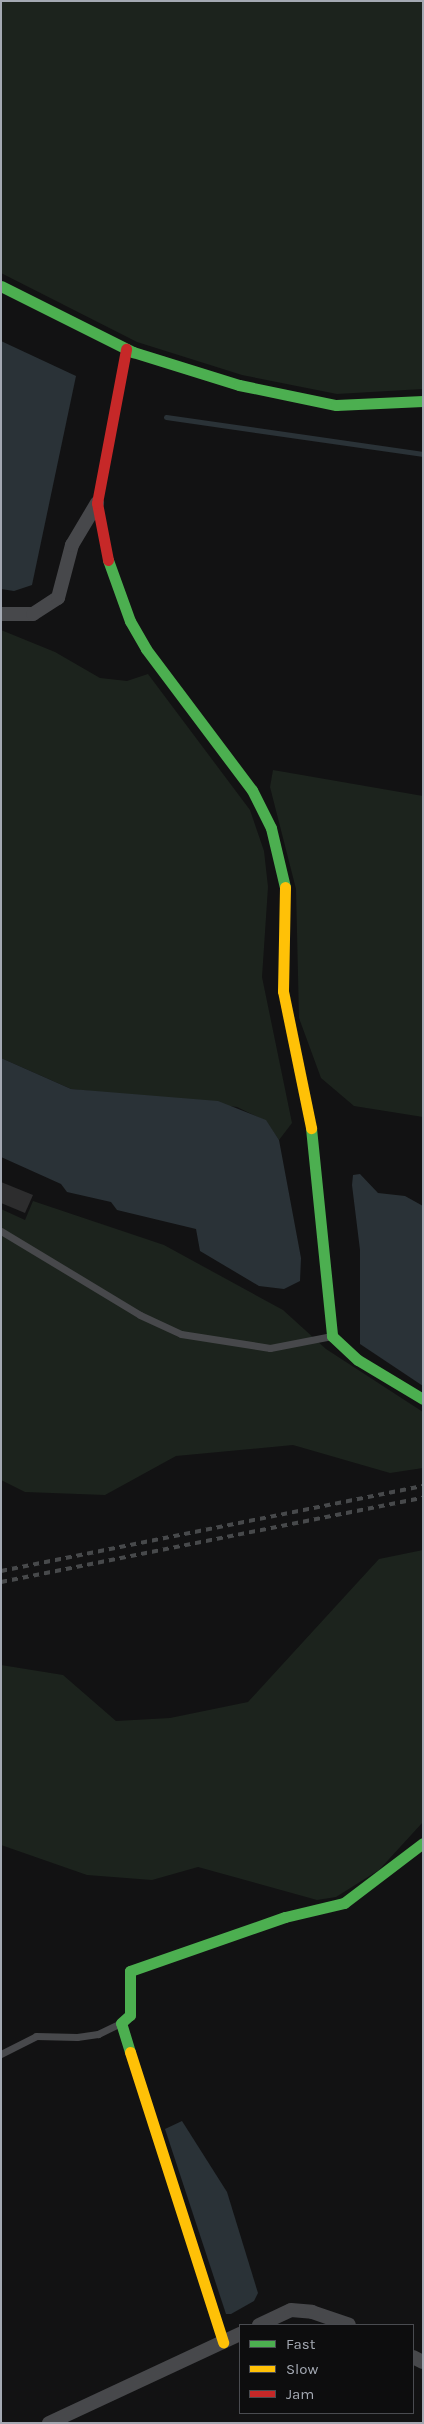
<!DOCTYPE html>
<html>
<head>
<meta charset="utf-8">
<style>
  body { margin:0 }
  #map { position:relative; width:424px; height:2424px; overflow:hidden; background:#121213; font-family:Karla,sans-serif }
  div>[style] { position:absolute }
  .green>* { inset:0; background:#1c231d }
  .water>* { inset:0; background:#2a3237 }
  .stream>* { height:5px; margin:-2.5px; padding:0 2.5px; transform-origin:2.5px; border-radius:2.5px; background:#2a3237 }
  .building>* { inset:0; background:#2d2d2e }
  .lane>* { height:7px; margin:-3.5px; padding:0 3.5px; transform-origin:3.5px; border-radius:3.5px; background:#47484b }
  .street>* { height:14px; margin:-7px; padding:0 7px; transform-origin:7px; border-radius:7px; background:#47484b }
  .fast>* { height:11px; margin:-5.5px; padding:0 5.5px; transform-origin:5.5px; border-radius:5.5px; background:#4caf50 }
  .slow>* { height:11px; margin:-5.5px; padding:0 5.5px; transform-origin:5.5px; border-radius:5.5px; background:#ffc107 }
  .jam>* { height:11px; margin:-5.5px; padding:0 5.5px; transform-origin:5.5px; border-radius:5.5px; background:#c62828 }
  .rail>* { height:4px; margin-top:-2px; transform-origin:0; background:repeating-linear-gradient(90deg,#47494b 0 6px,transparent 0 11px) }
  span { translate:-50% -50%; white-space:nowrap; text-align:center; line-height:1.15; -webkit-text-stroke:4px #0d0d0e; paint-order:stroke }
  .frame { position:absolute; inset:0; border:2px solid #a4a9b3; pointer-events:none }
  .legend { position:absolute; left:239px; top:2324px; width:175px; height:90px; box-sizing:border-box; background:#0d0d0e; border:1px solid #494b50; margin:0; padding:6px 9px; list-style:none; font-size:15px; color:#a4a9b3 }
  .legend li { display:flex; align-items:center; gap:10px; height:25px }
  .legend b { width:25px; border:1px solid #494b50 }
</style>
</head>
<body>
<div id="map">
  <div class="green">
    <i style="clip-path:polygon(1px 1px,423px 1px,423px 389px,337px 394px,242px 375px,137px 342px,1px 273px)"></i>
    <i style="clip-path:polygon(1px 630px,55px 652px,100px 678px,127px 681px,148px 674px,250px 810px,264px 851px,268px 887px,262px 977px,292px 1123px,279px 1140px,266px 1121px,237px 1107px,71px 1089px,1px 1058px)"></i>
    <i style="clip-path:polygon(273px 770px,423px 796px,423px 1117px,354px 1106px,321px 1078px,299px 1018px,296px 889px,270px 787px)"></i>
    <i style="clip-path:polygon(33px 1201px,164px 1245px,283px 1310px,326px 1349px,423px 1412px,423px 1468px,390px 1473px,293px 1445px,176px 1456px,105px 1495px,25px 1492px,1px 1480px,1px 1209px,25px 1220px)"></i>
    <i style="clip-path:polygon(423px 1550px,423px 1822px,379px 1870px,336px 1897px,317px 1900px,198px 1867px,152px 1880px,87px 1875px,1px 1845px,1px 1665px,63px 1675px,116px 1721px,170px 1718px,248px 1702px,379px 1559px)"></i>
  </div>
  <div class="water">
    <i style="clip-path:polygon(1px 341px,76px 376px,32px 585px,14px 591px,1px 589px)"></i>
    <i style="clip-path:polygon(1px 1058px,71px 1089px,218px 1101px,266px 1120px,279px 1140px,301px 1258px,300px 1281px,284px 1289px,259px 1286px,200px 1251px,196px 1229px,117px 1210px,111px 1202px,67px 1192px,61px 1184px,1px 1157px)"></i>
    <i style="clip-path:polygon(360px 1174px,378px 1193px,405px 1196px,423px 1206px,423px 1386px,360px 1344px,360px 1250px,352px 1185px,353px 1175px)"></i>
    <i style="clip-path:polygon(182px 2121px,227px 2192px,258px 2293px,254px 2301px,231px 2314px,226px 2314px,165px 2129px)"></i>
  </div>
  <div class="stream">
    <i style="left:166px;top:417px;width:260px;rotate:8.2deg"></i>
  </div>
  <div class="building">
    <i style="clip-path:polygon(1px 1182px,33px 1195px,25px 1213px,1px 1203px)"></i>
  </div>
  <div class="lane">
    <i style="left:1px;top:1231px;width:162px;rotate:31.1deg"></i>
    <i style="left:140px;top:1315px;width:45px;rotate:24.9deg"></i>
    <i style="left:181px;top:1334px;width:90px;rotate:8.9deg"></i>
    <i style="left:270px;top:1348px;width:63px;rotate:-11deg"></i>
    <i style="left:1px;top:2054px;width:39px;rotate:-27deg"></i>
    <i style="left:36px;top:2036px;width:41px;rotate:1.4deg"></i>
    <i style="left:77px;top:2037px;width:21px;rotate:-8deg"></i>
    <i style="left:98px;top:2034px;width:25px;rotate:-26deg"></i>
  </div>
  <div class="street">
    <i style="left:1px;top:614px;width:32px"></i>
    <i style="left:33px;top:614px;width:30px;rotate:-33deg"></i>
    <i style="left:58px;top:598px;width:55px;rotate:-75.2deg"></i>
    <i style="left:72px;top:545px;width:49px;rotate:-59.2deg"></i>
    <i style="left:259px;top:2325px;width:35px;rotate:-25deg"></i>
    <i style="left:291px;top:2310px;width:21px;rotate:5deg"></i>
    <i style="left:312px;top:2312px;width:39px;rotate:19deg"></i>
    <i style="left:413px;top:2357px;width:11px;rotate:27deg"></i>
    <i style="left:49px;top:2423px;width:211px;rotate:-25deg"></i>
  </div>
  <div class="fast">
    <i style="left:1px;top:286px;width:148px;rotate:26.6deg"></i>
    <i style="left:133px;top:352px;width:111px;rotate:17.3deg"></i>
    <i style="left:239px;top:385px;width:99px;rotate:11.7deg"></i>
    <i style="left:336px;top:405px;width:87px;rotate:-2.6deg"></i>
    <i style="left:108px;top:560px;width:65px;rotate:70.2deg"></i>
    <i style="left:130px;top:621px;width:32px;rotate:60deg"></i>
    <i style="left:146px;top:649px;width:176px;rotate:53.1deg"></i>
    <i style="left:252px;top:790px;width:42px;rotate:63.4deg"></i>
    <i style="left:271px;top:828px;width:61px;rotate:76.7deg"></i>
    <i style="left:311px;top:1128px;width:209px;rotate:84.2deg"></i>
    <i style="left:332px;top:1336px;width:35px;rotate:43deg"></i>
    <i style="left:358px;top:1360px;width:76px;rotate:31deg"></i>
    <i style="left:130px;top:2052px;width:30px;rotate:-107deg"></i>
    <i style="left:121px;top:2023px;width:12px;rotate:-42deg"></i>
    <i style="left:130px;top:2015px;width:44px;rotate:-90deg"></i>
    <i style="left:130px;top:1971px;width:164px;rotate:-19.2deg"></i>
    <i style="left:285px;top:1917px;width:61px;rotate:-13.3deg"></i>
    <i style="left:344px;top:1903px;width:99px;rotate:-37.2deg"></i>
  </div>
  <div class="slow">
    <i style="left:285px;top:887px;width:104px;rotate:91.1deg"></i>
    <i style="left:283px;top:991px;width:140px;rotate:78.4deg"></i>
    <i style="left:130px;top:2052px;width:305px;rotate:72.2deg"></i>
  </div>
  <div class="jam">
    <i style="left:108px;top:560px;width:58px;rotate:-100.9deg"></i>
    <i style="left:97px;top:503px;width:157px;rotate:-79.3deg"></i>
  </div>
  <div class="rail">
    <i style="left:1px;top:1571px;width:430px;rotate:-11.4deg"></i>
    <i style="left:1px;top:1582px;width:430px;rotate:-11.3deg"></i>
  </div>
  <div class="frame"></div>
  <ul class="legend">
  <li><b style="height:6px;background:#4caf50"></b>Fast</li>
  <li><b style="height:6px;background:#ffc107"></b>Slow</li>
  <li><b style="height:6px;background:#c62828"></b>Jam</li>
  </ul>
</div>
</body>
</html>
